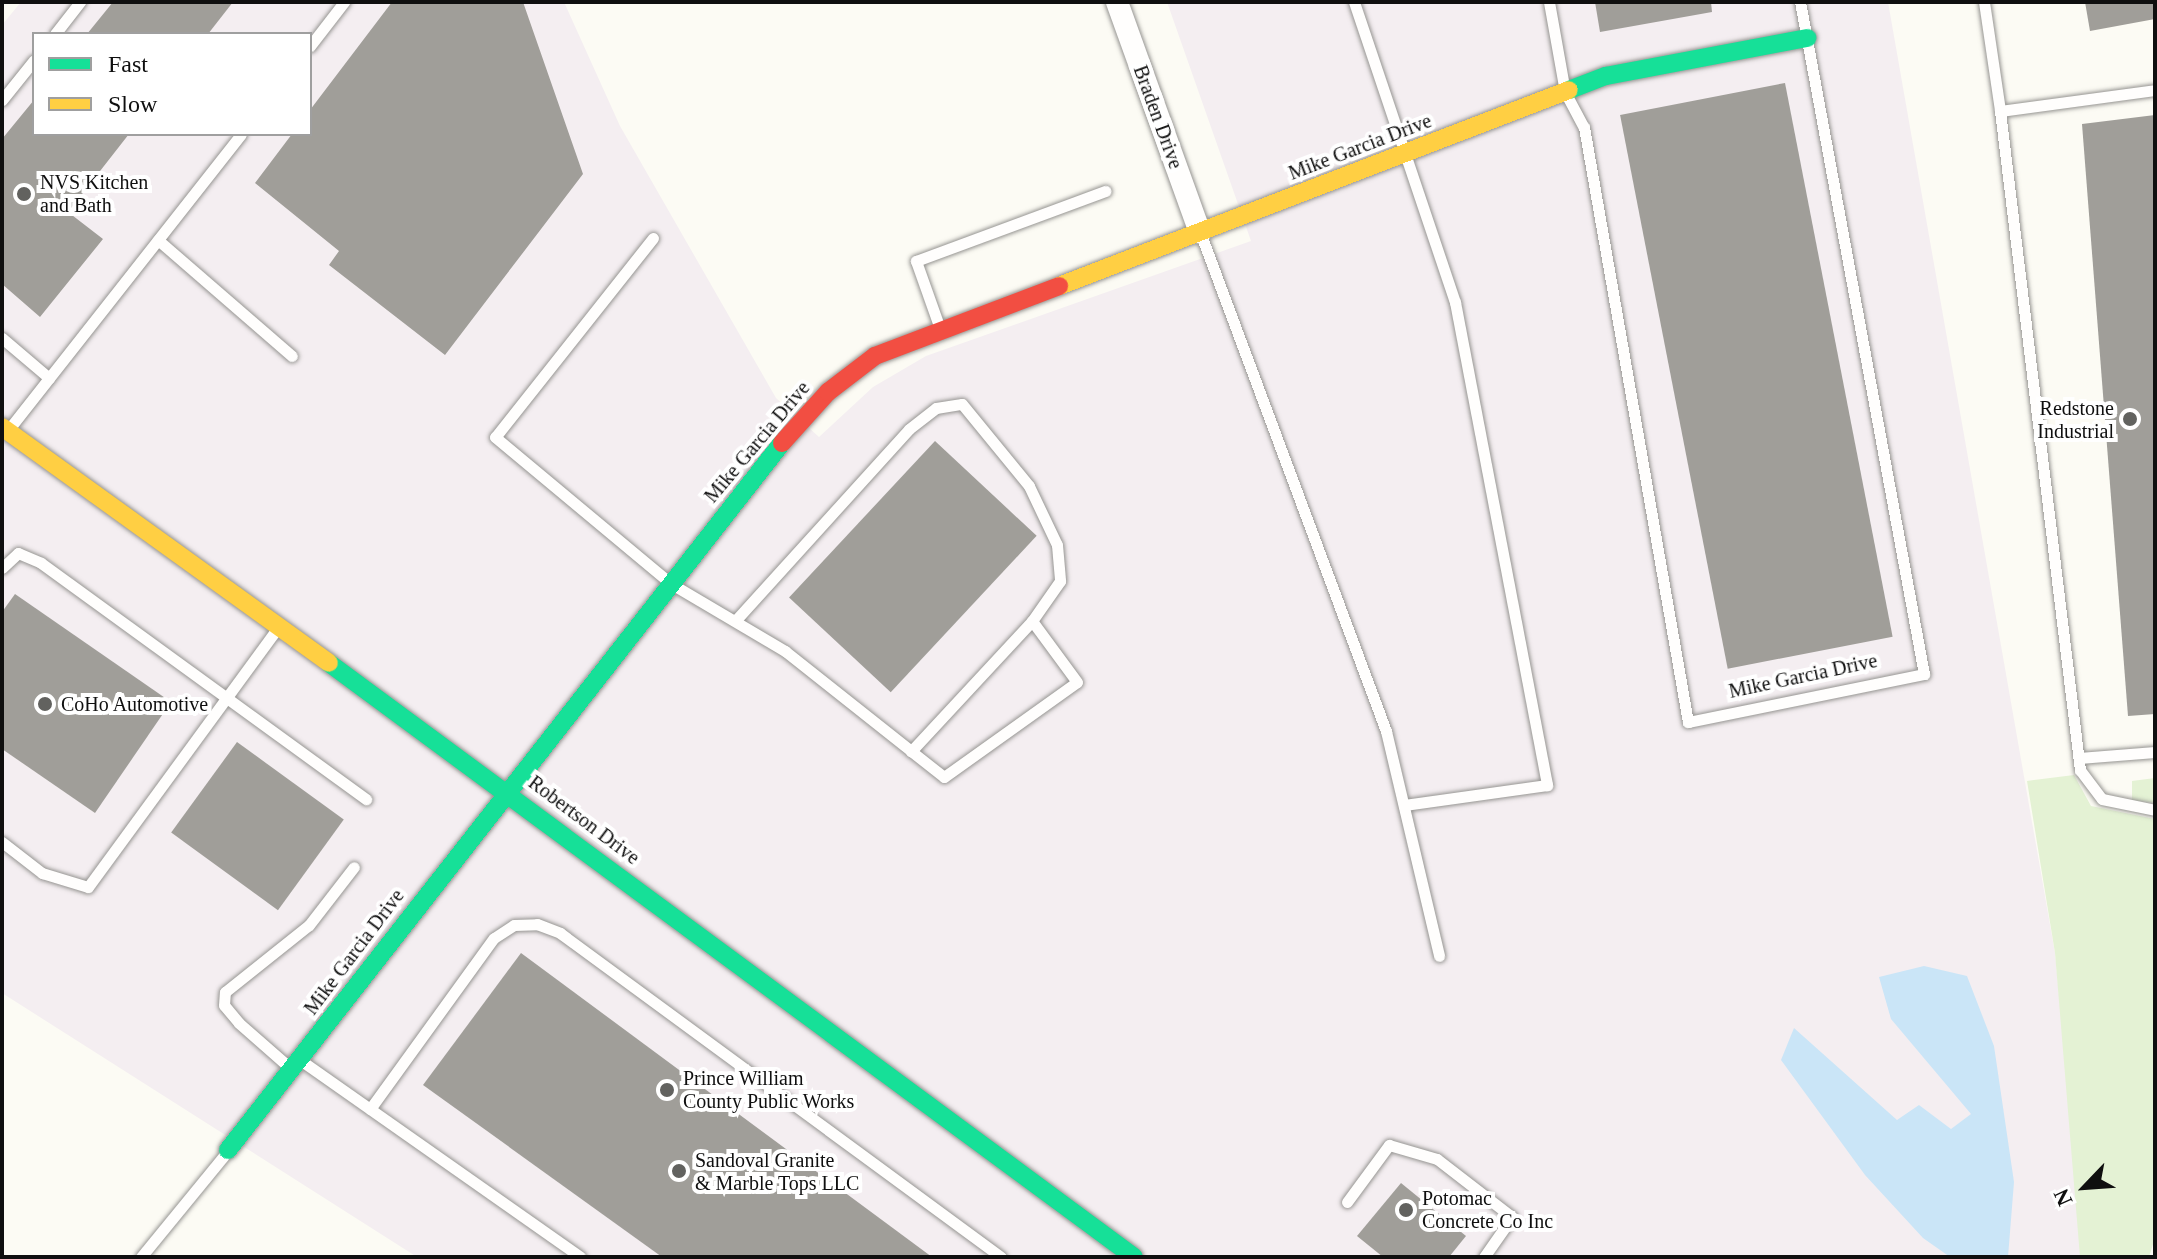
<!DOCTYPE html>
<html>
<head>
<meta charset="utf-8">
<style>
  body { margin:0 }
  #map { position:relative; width:2157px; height:1259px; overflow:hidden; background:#fcfbf4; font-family:"Times New Roman",serif }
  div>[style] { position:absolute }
  .industrial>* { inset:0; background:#f4eef1 }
  .green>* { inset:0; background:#e4f2d4 }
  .water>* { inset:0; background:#cae5f7 }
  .building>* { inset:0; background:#a09e99; transform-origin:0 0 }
  .roads { filter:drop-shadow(0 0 2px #969592) drop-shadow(0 0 2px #969592) }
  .lane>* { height:11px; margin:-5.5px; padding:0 5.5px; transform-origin:5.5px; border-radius:5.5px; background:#fffefd }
  .street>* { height:22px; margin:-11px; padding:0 11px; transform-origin:11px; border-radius:11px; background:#fffefd }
  .fast>* { height:18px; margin:-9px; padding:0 9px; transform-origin:9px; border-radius:9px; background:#16e098 }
  .slow>* { height:18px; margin:-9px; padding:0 9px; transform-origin:9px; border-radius:9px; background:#ffcf43 }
  .jam>* { height:18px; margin:-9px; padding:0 9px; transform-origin:9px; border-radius:9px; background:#f24e42 }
  .dots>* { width:22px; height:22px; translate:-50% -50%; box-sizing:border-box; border:4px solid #fff; border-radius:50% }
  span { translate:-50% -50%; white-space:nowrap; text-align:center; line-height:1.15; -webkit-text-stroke:8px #fff; paint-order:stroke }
  .street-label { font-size:20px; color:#0f0f0f }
  .poi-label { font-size:20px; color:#0f0f0f }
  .left { translate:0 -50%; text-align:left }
  .right { translate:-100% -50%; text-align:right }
  .frame { position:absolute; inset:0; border:4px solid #0f0f0f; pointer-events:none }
  .legend { position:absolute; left:32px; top:32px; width:280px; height:104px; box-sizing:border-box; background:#fff; border:2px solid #9f9f9f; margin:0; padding:10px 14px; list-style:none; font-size:24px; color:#0f0f0f }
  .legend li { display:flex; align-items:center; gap:16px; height:40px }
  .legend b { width:40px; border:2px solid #9f9f9f }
  .north { position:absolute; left:2045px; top:1147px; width:80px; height:80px; -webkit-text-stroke:6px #fff; paint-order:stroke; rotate:245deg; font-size:22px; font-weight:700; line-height:32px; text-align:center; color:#0f0f0f }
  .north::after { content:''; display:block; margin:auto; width:28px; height:36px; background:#0f0f0f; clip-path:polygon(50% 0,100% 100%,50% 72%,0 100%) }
</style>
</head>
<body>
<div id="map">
  <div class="industrial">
    <i style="clip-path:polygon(evenodd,21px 2px,564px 2px,620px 126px,776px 398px,819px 437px,873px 387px,926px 356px,1251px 241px,1167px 2px,1888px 2px,2055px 953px,2084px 1257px,417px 1257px,2px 993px,2px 25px,21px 2px,34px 34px,310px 34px,310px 134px,34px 134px,34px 34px)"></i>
  </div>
  <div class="green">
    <i style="clip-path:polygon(2074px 775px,2091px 806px,2155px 819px,2155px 1238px,2149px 1257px,2080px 1257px,2055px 953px,2027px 781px)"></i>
    <i style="clip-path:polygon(2155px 778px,2155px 803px,2132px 800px,2132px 781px)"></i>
  </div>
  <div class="water">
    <i style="clip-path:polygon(1924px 966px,1967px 976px,1994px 1046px,2014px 1182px,2008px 1257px,1950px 1257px,1923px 1238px,1865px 1175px,1781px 1060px,1794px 1028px,1897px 1120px,1919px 1105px,1951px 1129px,1971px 1114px,1891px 1019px,1879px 977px)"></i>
  </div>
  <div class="building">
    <i style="clip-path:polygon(113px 2px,233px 2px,208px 34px,87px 34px)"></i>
    <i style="clip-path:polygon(392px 2px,523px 2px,583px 174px,445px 355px,329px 265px,339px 251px,255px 183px,292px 134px,310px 134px,310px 110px)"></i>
    <i style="clip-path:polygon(1595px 2px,1711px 2px,1712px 12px,1600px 32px)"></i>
    <i style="clip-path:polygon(2085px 2px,2155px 2px,2155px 19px,2090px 31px)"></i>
    <i style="left:1785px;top:83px;width:564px;height:168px;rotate:79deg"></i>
    <i style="clip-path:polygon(34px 100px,34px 134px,129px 134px,68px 212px,103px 239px,40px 317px,2px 284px,2px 139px)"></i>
    <i style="clip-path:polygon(2155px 115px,2155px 714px,2128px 716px,2082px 124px)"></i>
    <i style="left:935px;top:441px;width:139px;height:214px;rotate:43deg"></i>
    <i style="clip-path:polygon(15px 594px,171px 702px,95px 813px,2px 749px,2px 612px)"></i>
    <i style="left:237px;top:742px;width:132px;height:112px;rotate:36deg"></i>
    <i style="clip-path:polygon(521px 953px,932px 1257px,662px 1257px,423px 1085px)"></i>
    <i style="clip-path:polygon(1401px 1183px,1466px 1236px,1449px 1257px,1383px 1257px,1357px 1236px)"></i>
  </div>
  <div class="roads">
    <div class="lane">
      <i style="left:1354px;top:2px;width:317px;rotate:71.4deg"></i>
      <i style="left:1455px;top:302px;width:492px;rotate:79.2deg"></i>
      <i style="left:1547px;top:785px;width:144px;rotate:172deg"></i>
      <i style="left:1549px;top:2px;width:91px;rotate:79.9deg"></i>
      <i style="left:1565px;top:92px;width:40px;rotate:62deg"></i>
      <i style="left:1584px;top:127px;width:604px;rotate:80.09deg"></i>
      <i style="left:1688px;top:722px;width:241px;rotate:-11.5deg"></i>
      <i style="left:1924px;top:674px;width:683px;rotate:-100.45deg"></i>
      <i style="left:1984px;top:2px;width:110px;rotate:81.6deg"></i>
      <i style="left:2000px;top:111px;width:156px;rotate:-7.7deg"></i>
      <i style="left:55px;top:34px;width:41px;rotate:-52deg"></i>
      <i style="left:310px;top:46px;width:56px;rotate:-52.3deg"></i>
      <i style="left:2px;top:100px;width:51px;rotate:-51.3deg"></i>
      <i style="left:2000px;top:111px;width:664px;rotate:83.08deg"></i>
      <i style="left:2080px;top:770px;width:36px;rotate:53deg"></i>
      <i style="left:2102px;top:799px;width:54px;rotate:11.7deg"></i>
      <i style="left:1200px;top:232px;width:533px;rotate:69.56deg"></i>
      <i style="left:1386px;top:731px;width:231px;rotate:76.7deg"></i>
      <i style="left:653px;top:238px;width:254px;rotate:128.4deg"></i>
      <i style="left:495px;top:437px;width:228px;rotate:39.8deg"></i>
      <i style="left:670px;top:583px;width:134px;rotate:30.6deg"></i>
      <i style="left:785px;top:651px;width:161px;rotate:38.4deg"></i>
      <i style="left:911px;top:751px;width:42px;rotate:38.2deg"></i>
      <i style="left:944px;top:777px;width:163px;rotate:-35.5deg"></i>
      <i style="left:1077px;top:682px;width:76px;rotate:-126.4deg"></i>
      <i style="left:1032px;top:621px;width:178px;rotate:132.9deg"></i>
      <i style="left:158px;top:240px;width:177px;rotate:40.9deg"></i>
      <i style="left:939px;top:326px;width:69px;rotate:-109.5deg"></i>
      <i style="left:916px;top:261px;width:202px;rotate:-20.3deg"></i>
      <i style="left:2px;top:338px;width:62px;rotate:40.4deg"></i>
      <i style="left:9px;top:429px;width:375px;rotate:-51.8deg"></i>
      <i style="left:2px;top:568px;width:22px;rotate:-43deg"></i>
      <i style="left:18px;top:553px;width:25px;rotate:23deg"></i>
      <i style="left:41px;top:563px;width:402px;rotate:36deg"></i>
      <i style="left:735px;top:621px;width:259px;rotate:-47.8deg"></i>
      <i style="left:909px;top:429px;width:34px;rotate:-38deg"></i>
      <i style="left:936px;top:408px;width:26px;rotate:-9deg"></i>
      <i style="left:962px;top:404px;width:106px;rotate:50.7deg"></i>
      <i style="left:1029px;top:486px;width:65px;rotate:64.6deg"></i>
      <i style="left:1057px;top:545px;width:36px;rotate:85deg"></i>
      <i style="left:1060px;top:581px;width:49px;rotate:125deg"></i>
      <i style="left:2079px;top:758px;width:76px;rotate:-4.5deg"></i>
      <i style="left:2px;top:842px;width:51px;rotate:37.8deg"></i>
      <i style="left:42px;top:873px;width:48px;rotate:16.9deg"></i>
      <i style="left:88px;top:887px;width:318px;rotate:-53.8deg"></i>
      <i style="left:303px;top:1062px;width:339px;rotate:35.1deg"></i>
      <i style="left:289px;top:1067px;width:67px;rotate:-138.7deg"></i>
      <i style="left:239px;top:1023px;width:23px;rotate:-130deg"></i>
      <i style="left:224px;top:1005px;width:13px;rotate:-86deg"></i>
      <i style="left:225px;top:992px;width:107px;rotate:-38.6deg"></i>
      <i style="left:309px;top:925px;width:73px;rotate:-52.2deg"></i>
      <i style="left:370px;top:1109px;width:211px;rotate:-54.1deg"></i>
      <i style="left:494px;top:938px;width:24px;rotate:-33deg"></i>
      <i style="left:514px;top:925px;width:23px;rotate:-2deg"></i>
      <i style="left:537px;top:924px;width:25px;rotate:21deg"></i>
      <i style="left:560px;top:933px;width:547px;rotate:36.3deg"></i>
      <i style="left:1347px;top:1202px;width:71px;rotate:-53.6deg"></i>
      <i style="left:1389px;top:1145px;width:50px;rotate:16.3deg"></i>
      <i style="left:1437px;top:1159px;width:95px;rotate:37.7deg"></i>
      <i style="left:1512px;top:1217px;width:49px;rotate:125deg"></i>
      <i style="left:141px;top:1257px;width:136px;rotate:-50.7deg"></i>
    </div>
    <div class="street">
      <i style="left:1117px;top:2px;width:245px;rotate:70.2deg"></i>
    </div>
    <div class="fast">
      <i style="left:1569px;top:90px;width:40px;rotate:-21deg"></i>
      <i style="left:1606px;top:76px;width:205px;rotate:-10.7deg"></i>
      <i style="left:329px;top:663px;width:1000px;rotate:36.42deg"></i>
      <i style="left:228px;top:1150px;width:898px;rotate:-51.92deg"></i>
    </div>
    <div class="slow">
      <i style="left:1059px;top:286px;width:546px;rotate:-21.02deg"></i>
      <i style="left:2px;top:427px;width:403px;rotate:35.8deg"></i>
    </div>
    <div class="jam">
      <i style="left:782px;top:443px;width:69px;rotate:-48deg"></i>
      <i style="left:828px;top:392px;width:59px;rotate:-37.5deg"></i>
      <i style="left:875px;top:356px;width:197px;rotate:-20.8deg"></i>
    </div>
  </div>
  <div class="dots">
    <i style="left:24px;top:194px;background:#62625f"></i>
    <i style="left:2130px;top:419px;background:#62625f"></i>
    <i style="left:45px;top:704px;background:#62625f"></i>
    <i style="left:667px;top:1090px;background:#62625f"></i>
    <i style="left:679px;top:1171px;background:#62625f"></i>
    <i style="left:1406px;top:1210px;background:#62625f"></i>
  </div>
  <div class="street-label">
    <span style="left:1158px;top:117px;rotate:70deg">Braden Drive</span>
    <span style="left:1360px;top:147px;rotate:-21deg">Mike Garcia Drive</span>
    <span style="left:757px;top:442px;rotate:-50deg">Mike Garcia Drive</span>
    <span style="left:1803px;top:676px;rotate:-12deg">Mike Garcia Drive</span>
    <span style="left:584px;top:820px;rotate:37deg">Robertson Drive</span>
    <span style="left:354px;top:952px;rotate:-53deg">Mike Garcia Drive</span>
  </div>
  <div class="poi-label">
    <span class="left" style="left:40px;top:194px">NVS Kitchen<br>and Bath</span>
    <span class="right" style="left:2114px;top:420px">Redstone<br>Industrial</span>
    <span class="left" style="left:61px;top:704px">CoHo Automotive</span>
    <span class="left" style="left:683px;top:1090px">Prince William<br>County Public Works</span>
    <span class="left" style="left:695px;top:1172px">Sandoval Granite<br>&amp; Marble Tops LLC</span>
    <span class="left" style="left:1422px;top:1210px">Potomac<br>Concrete Co Inc</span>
  </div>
  <div class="frame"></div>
  <ul class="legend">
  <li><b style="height:10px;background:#16e098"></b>Fast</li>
  <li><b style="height:10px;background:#ffcf43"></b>Slow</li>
  </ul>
  <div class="north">N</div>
</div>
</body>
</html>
